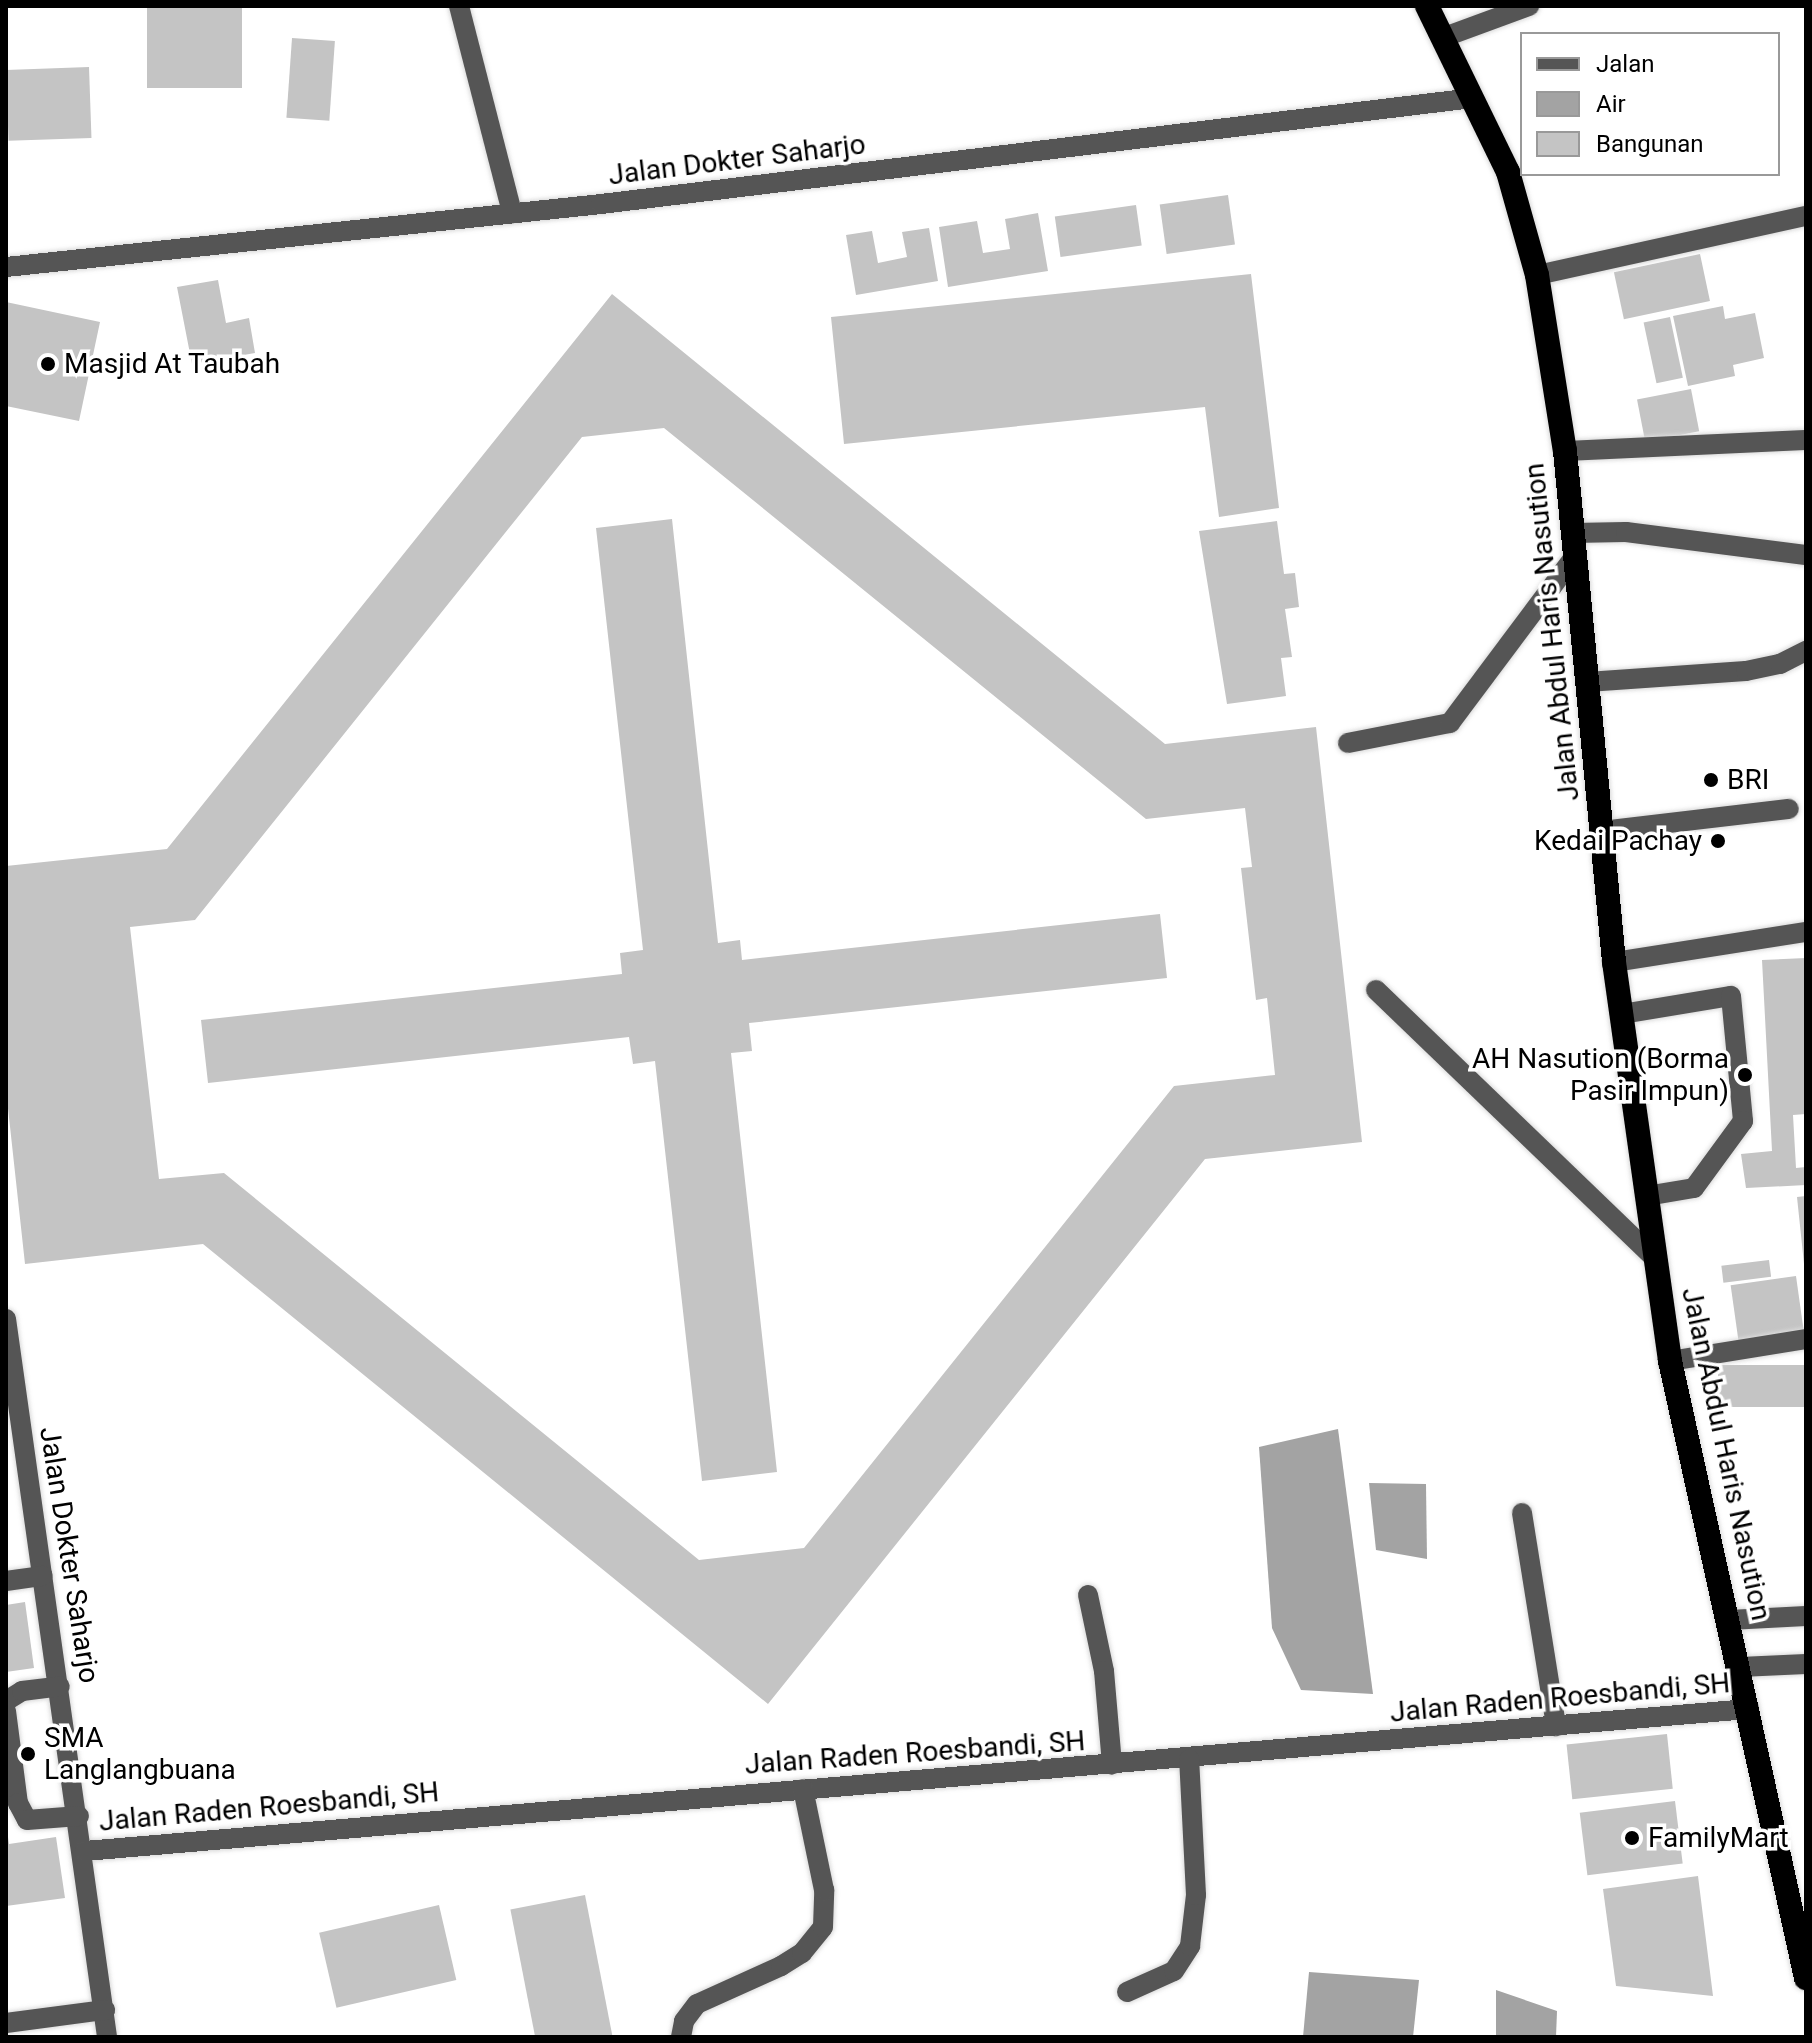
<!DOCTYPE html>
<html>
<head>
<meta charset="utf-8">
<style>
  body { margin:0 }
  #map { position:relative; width:1812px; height:2043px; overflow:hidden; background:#fff; font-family:Roboto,sans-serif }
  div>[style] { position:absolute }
  .water>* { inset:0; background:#a3a3a3 }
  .building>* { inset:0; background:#c4c4c4; transform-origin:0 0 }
  .roads { filter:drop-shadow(0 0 2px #dbdbdb) drop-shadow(0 0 2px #dbdbdb) }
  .minor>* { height:20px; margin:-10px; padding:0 10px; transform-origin:10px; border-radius:10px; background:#555 }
  .highway>* { height:24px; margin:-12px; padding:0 12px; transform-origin:12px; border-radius:12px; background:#000 }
  .dots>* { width:22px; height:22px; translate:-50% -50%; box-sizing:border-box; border:4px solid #fff; border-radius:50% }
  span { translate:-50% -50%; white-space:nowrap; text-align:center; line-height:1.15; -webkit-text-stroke:7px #fff; paint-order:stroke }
  .street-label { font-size:28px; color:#000 }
  .poi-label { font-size:28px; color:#000 }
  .left { translate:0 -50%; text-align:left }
  .right { translate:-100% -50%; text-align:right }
  .frame { position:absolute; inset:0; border:8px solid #000; pointer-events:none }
  .legend { position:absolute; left:1520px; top:32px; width:260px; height:144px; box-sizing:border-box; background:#fff; border:2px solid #999; margin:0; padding:10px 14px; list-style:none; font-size:24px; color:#000 }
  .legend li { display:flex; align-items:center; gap:16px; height:40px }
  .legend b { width:40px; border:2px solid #999 }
</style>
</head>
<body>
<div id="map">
  <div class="water">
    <i style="clip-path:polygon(1338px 1429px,1373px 1694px,1301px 1690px,1272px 1628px,1259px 1447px)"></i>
    <i style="clip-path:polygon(1369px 1483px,1426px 1484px,1427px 1559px,1376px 1550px)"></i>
    <i style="clip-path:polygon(1309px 1972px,1419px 1980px,1413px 2037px,1303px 2037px)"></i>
    <i style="clip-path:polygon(1496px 1990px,1557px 2011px,1556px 2037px,1496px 2037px)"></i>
  </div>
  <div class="building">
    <i style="left:147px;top:6px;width:95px;height:82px"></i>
    <i style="left:292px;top:38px;width:43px;height:80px;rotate:4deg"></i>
    <i style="left:89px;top:67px;width:71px;height:83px;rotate:88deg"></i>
    <i style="left:1228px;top:195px;width:50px;height:69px;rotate:82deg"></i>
    <i style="left:1136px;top:205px;width:41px;height:82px;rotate:82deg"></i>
    <i style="clip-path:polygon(1038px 213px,1048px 271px,948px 287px,939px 227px,977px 221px,983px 253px,1010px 249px,1005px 219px)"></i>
    <i style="clip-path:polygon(929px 228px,938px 281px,856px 295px,846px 235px,872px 231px,878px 263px,907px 257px,902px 232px)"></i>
    <i style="left:1700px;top:254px;width:48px;height:88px;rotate:78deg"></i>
    <i style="clip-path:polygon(1251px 274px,1279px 508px,1219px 517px,1205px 407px,844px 444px,831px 317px)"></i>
    <i style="clip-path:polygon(218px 280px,226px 323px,249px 318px,255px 353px,192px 364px,177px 287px)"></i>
    <i style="clip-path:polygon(evenodd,612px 294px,1165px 744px,1316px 727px,1362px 1142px,1205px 1159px,768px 1704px,203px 1244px,25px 1264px,6px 1090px,6px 866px,167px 849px,612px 294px,664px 428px,1146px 819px,1245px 808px,1252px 867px,1241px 868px,1256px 1000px,1267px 998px,1275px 1075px,1174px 1086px,804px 1548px,699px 1560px,224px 1173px,159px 1179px,130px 927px,195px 920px,582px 437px,664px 428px)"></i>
    <i style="clip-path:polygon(6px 302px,100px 322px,79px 421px,6px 406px)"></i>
    <i style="clip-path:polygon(1723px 306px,1725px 319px,1755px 313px,1764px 358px,1733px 365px,1735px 376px,1688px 386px,1673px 316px)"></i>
    <i style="left:1670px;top:317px;width:62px;height:27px;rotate:78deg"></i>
    <i style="left:1691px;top:389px;width:43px;height:55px;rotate:79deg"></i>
    <i style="clip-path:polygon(672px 519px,718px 943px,740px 940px,742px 960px,1160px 914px,1167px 978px,749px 1023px,752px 1051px,731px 1053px,777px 1472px,702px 1481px,655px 1061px,633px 1064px,629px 1037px,208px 1083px,201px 1020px,622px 974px,620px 953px,643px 950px,596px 528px)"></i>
    <i style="clip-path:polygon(1277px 521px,1284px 574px,1295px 573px,1299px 607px,1285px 609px,1292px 657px,1281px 658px,1286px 696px,1227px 704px,1199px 531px)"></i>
    <i style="clip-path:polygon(1806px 958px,1806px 1114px,1793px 1115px,1796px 1168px,1806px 1167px,1806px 1185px,1746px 1188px,1741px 1154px,1772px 1151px,1762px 960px)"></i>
    <i style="clip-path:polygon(1806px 1196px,1806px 1263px,1804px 1264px,1797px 1197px)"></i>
    <i style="left:1769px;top:1260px;width:17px;height:48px;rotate:83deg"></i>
    <i style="left:1796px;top:1276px;width:60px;height:66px;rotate:82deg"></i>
    <i style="left:1806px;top:1365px;width:42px;height:88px;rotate:90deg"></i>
    <i style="clip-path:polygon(25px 1602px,34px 1668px,6px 1672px,6px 1605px)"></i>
    <i style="left:1667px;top:1734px;width:55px;height:101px;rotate:84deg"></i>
    <i style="left:1675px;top:1801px;width:63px;height:96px;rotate:83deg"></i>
    <i style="clip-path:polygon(8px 1837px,9px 1844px,56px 1837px,65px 1898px,6px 1906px)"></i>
    <i style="clip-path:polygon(1698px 1876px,1713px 1996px,1616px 1986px,1603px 1889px)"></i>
    <i style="left:585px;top:1895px;width:145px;height:76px;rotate:79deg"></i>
    <i style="left:439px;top:1905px;width:77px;height:123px;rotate:77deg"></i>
  </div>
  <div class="roads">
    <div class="minor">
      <i style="left:459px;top:6px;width:214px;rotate:75.6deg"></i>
      <i style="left:1442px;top:38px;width:93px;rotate:-20.2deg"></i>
      <i style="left:6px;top:267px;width:598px;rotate:-6.04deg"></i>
      <i style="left:601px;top:204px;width:878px;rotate:-6.93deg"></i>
      <i style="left:1537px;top:275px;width:275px;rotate:-12.4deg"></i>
      <i style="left:1565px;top:451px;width:241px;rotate:-2.6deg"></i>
      <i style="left:1572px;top:533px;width:54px;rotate:-1.1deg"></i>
      <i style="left:1626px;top:532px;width:181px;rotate:7.3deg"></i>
      <i style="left:1587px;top:682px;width:159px;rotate:-4deg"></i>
      <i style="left:1746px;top:671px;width:35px;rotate:-12deg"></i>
      <i style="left:1780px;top:664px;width:29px;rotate:-27deg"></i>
      <i style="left:1348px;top:743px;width:104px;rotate:-11.1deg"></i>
      <i style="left:1450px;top:723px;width:207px;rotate:-53.2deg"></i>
      <i style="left:1601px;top:831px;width:189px;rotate:-6.7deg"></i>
      <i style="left:1614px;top:962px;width:194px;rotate:-8.9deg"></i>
      <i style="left:1376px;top:990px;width:388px;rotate:43.9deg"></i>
      <i style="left:1622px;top:1014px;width:110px;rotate:-9.4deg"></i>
      <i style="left:1731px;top:996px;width:126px;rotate:84.5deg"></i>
      <i style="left:1743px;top:1121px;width:83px;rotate:126.2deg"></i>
      <i style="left:1694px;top:1188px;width:49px;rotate:170.5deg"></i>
      <i style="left:6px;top:1319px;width:725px;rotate:81.99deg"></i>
      <i style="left:1670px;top:1361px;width:138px;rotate:-9.2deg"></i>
      <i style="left:1522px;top:1513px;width:216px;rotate:80.9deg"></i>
      <i style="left:6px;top:1581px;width:37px;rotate:-8deg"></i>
      <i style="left:1088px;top:1595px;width:78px;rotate:78.1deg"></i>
      <i style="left:1104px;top:1671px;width:94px;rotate:85.1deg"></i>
      <i style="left:1729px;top:1620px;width:77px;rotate:-3deg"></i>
      <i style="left:1740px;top:1667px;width:66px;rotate:-2.6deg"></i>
      <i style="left:6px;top:1701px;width:19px;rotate:-32deg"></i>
      <i style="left:22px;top:1691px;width:38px;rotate:-7deg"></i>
      <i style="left:6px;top:1711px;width:93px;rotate:82.6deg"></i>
      <i style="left:18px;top:1803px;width:19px;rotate:62deg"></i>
      <i style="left:27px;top:1820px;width:52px;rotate:-4.4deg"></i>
      <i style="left:85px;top:1851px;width:1670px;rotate:-4.88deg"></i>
      <i style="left:1127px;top:1992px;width:51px;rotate:-24.1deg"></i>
      <i style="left:1174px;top:1971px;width:30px;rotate:-57deg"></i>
      <i style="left:1190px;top:1946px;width:51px;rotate:-83.3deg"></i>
      <i style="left:1196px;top:1895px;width:136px;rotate:-92.9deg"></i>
      <i style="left:6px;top:2023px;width:100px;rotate:-7.5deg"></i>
      <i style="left:681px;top:2037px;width:16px;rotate:-79deg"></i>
      <i style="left:684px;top:2021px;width:21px;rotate:-53deg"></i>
      <i style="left:697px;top:2004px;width:92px;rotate:-24.3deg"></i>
      <i style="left:781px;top:1966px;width:25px;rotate:-32deg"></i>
      <i style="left:802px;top:1953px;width:33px;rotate:-51deg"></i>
      <i style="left:823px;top:1927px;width:37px;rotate:-88deg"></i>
      <i style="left:824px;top:1890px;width:103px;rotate:-101.7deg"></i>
    </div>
    <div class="highway">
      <i style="left:1427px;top:6px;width:185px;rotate:64deg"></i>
      <i style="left:1508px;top:172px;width:107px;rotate:74.3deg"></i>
      <i style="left:1537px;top:275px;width:178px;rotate:81deg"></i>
      <i style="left:1565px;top:451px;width:513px;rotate:84.52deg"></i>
      <i style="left:1614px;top:962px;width:403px;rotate:82deg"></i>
      <i style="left:1670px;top:1361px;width:632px;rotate:77.57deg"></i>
    </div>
  </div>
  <div class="dots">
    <i style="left:48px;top:364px;background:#000"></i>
    <i style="left:1711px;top:780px;background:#000"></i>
    <i style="left:1718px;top:841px;background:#000"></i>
    <i style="left:1745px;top:1075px;background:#000"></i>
    <i style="left:28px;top:1754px;background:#000"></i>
    <i style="left:1632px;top:1838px;background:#000"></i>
  </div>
  <div class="street-label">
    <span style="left:737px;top:160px;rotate:-7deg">Jalan Dokter Saharjo</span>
    <span style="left:1552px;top:632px;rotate:-96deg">Jalan Abdul Haris Nasution</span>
    <span style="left:1726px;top:1454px;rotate:78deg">Jalan Abdul Haris Nasution</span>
    <span style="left:69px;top:1555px;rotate:81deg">Jalan Dokter Saharjo</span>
    <span style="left:1560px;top:1698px;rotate:-5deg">Jalan Raden Roesbandi, SH</span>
    <span style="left:915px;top:1753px;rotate:-4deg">Jalan Raden Roesbandi, SH</span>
    <span style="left:269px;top:1807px;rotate:-5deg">Jalan Raden Roesbandi, SH</span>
  </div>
  <div class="poi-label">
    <span class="left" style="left:64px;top:364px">Masjid At Taubah</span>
    <span class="left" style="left:1727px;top:780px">BRI</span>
    <span class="right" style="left:1702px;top:841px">Kedai Pachay</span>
    <span class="right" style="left:1729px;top:1075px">AH Nasution (Borma<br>Pasir Impun)</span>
    <span class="left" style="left:44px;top:1754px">SMA<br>Langlangbuana</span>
    <span class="left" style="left:1648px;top:1838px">FamilyMart</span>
  </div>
  <div class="frame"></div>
  <ul class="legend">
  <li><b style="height:10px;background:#555"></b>Jalan</li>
  <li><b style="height:22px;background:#a3a3a3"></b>Air</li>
  <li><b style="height:22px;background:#c4c4c4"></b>Bangunan</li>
  </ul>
</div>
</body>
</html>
